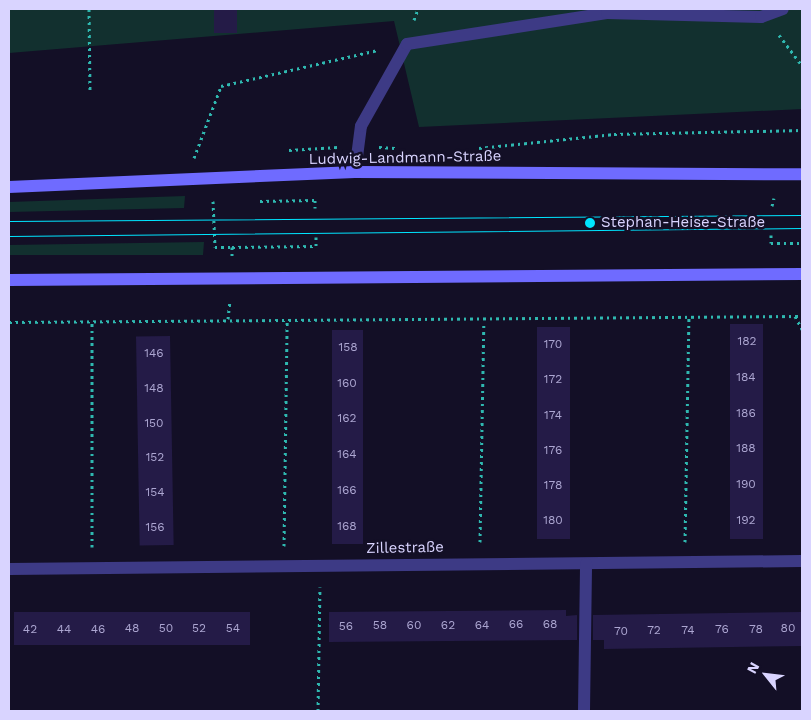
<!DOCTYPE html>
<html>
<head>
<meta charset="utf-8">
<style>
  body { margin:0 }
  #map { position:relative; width:811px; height:720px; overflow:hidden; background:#130f26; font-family:"Work Sans",sans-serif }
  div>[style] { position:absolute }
  .green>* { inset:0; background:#12302f }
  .building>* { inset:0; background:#241b47; transform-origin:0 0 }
  .path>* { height:3px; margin-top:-1.5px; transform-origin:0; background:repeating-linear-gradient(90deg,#2fb8b0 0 2.5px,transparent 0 6.5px) }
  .lane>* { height:12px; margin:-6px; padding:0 6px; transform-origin:6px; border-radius:6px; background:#3d3a85 }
  .street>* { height:12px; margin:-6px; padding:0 6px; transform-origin:6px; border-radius:6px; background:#3d3a85 }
  .secondary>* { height:12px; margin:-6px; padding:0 6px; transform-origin:6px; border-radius:6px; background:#6f6bff }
  .tram>* { height:1px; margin:-0.5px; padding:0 0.5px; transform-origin:0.5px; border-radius:0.5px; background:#00e5ff }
  .dots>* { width:14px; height:14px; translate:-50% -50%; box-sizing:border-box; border:2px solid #130f26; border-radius:50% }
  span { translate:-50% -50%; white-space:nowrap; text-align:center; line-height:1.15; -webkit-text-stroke:5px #130f26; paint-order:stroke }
  .number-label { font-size:12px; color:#aca6d1 }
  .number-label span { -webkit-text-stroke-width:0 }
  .street-label { font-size:15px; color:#d9d4ff }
  .poi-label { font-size:15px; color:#d9d4ff }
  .left { translate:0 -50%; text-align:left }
  .frame { position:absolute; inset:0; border:10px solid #d9d4ff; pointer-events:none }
  .north { position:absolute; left:741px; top:650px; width:50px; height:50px; -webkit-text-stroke:4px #130f26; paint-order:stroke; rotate:299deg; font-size:14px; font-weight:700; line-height:20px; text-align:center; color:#d9d4ff }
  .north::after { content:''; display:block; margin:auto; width:18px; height:22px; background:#d9d4ff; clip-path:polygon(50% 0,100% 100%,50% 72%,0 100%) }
</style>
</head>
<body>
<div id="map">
  <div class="green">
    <i style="clip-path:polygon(9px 9px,802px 9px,802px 109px,419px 127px,394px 21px,9px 53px)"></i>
    <i style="clip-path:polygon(185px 196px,184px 208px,9px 212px,9px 202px)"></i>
    <i style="clip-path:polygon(204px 242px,203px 255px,9px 255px,9px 245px)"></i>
  </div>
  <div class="building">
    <i style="left:214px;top:9px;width:23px;height:24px"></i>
    <i style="left:730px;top:324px;width:33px;height:215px"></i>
    <i style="left:537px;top:327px;width:33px;height:212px"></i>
    <i style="left:332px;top:330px;width:31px;height:214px"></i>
    <i style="left:170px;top:336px;width:209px;height:34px;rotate:89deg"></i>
    <i style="clip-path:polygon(566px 610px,566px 616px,577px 615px,577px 640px,329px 642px,329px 612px)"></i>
    <i style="left:250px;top:612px;width:33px;height:236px;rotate:90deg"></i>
    <i style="clip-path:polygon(802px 612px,802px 646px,604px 649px,604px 640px,593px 640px,593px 615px)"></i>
  </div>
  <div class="path">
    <i style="left:89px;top:9px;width:83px;rotate:89.3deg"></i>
    <i style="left:414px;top:20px;width:12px;rotate:-70deg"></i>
    <i style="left:779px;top:35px;width:39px;rotate:53deg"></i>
    <i style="left:379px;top:147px;width:16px;rotate:4deg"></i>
    <i style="left:479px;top:148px;width:136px;rotate:-5.9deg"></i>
    <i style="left:614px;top:134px;width:188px;rotate:-1.2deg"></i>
    <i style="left:289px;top:150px;width:49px;rotate:-3.5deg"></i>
    <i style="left:194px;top:158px;width:77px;rotate:-69.4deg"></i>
    <i style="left:221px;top:86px;width:161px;rotate:-12.9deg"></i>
    <i style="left:213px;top:201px;width:46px;rotate:87.5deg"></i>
    <i style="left:215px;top:247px;width:17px"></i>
    <i style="left:232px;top:247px;width:9px;rotate:90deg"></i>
    <i style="left:260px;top:201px;width:55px;rotate:-1deg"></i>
    <i style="left:315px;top:200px;width:8px;rotate:90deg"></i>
    <i style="left:772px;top:206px;width:8px;rotate:-76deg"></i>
    <i style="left:771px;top:235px;width:8px;rotate:90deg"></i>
    <i style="left:771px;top:243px;width:31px"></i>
    <i style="left:232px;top:247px;width:84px;rotate:-0.7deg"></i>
    <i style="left:316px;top:246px;width:9px;rotate:-90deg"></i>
    <i style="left:795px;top:316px;width:15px;rotate:62deg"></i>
    <i style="left:228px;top:319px;width:19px;rotate:-84deg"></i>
    <i style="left:9px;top:322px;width:793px;rotate:-0.43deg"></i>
    <i style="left:480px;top:542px;width:220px;rotate:-89deg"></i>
    <i style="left:685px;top:542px;width:226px;rotate:-89deg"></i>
    <i style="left:284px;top:546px;width:226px;rotate:-89.2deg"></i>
    <i style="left:92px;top:547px;width:227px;rotate:-90deg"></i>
    <i style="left:318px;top:711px;width:124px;rotate:-89.1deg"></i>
  </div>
  <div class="lane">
    <i style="left:355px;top:172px;width:46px;rotate:-82.6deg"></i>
    <i style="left:361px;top:126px;width:94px;rotate:-60.7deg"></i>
    <i style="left:407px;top:44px;width:202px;rotate:-8.8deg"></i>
    <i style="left:607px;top:13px;width:154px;rotate:1.5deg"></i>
    <i style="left:761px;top:17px;width:23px;rotate:-20deg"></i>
  </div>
  <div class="street">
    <i style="left:9px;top:569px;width:793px;rotate:-0.58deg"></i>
    <i style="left:584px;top:711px;width:147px;rotate:-89.2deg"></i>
  </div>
  <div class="secondary">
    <i style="left:9px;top:187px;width:346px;rotate:-2.5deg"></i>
    <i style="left:355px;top:172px;width:447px;rotate:0.3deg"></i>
    <i style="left:9px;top:280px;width:793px;rotate:-0.43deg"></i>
  </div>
  <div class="tram">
    <i style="left:9px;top:221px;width:793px;rotate:-0.43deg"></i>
    <i style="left:9px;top:236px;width:793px;rotate:-0.58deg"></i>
  </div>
  <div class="dots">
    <i style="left:590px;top:223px;background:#00e5ff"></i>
  </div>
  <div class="number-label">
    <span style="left:747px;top:342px">182</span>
    <span style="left:553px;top:345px">170</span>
    <span style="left:348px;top:348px">158</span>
    <span style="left:154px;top:354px">146</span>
    <span style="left:746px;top:378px">184</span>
    <span style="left:553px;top:380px">172</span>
    <span style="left:347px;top:384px">160</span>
    <span style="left:154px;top:389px">148</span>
    <span style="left:746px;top:414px">186</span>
    <span style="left:553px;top:416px">174</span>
    <span style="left:347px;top:419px">162</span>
    <span style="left:154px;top:424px">150</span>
    <span style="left:746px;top:449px">188</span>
    <span style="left:553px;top:451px">176</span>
    <span style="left:347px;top:455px">164</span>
    <span style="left:155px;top:458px">152</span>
    <span style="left:746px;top:485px">190</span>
    <span style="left:553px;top:486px">178</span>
    <span style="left:347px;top:491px">166</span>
    <span style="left:155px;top:493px">154</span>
    <span style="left:553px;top:521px">180</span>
    <span style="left:746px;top:521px">192</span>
    <span style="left:347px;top:527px">168</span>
    <span style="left:155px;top:528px">156</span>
    <span style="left:516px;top:625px">66</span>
    <span style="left:550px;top:625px">68</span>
    <span style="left:380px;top:626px">58</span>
    <span style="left:414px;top:626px">60</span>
    <span style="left:448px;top:626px">62</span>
    <span style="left:482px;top:626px">64</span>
    <span style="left:346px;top:627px">56</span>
    <span style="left:132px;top:629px">48</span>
    <span style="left:166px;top:629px">50</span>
    <span style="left:199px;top:629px">52</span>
    <span style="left:233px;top:629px">54</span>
    <span style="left:788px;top:629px">80</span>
    <span style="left:30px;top:630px">42</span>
    <span style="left:64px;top:630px">44</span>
    <span style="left:98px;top:630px">46</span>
    <span style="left:722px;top:630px">76</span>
    <span style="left:756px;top:630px">78</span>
    <span style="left:654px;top:631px">72</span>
    <span style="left:688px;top:631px">74</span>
    <span style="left:621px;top:632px">70</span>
  </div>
  <div class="street-label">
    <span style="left:405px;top:158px;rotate:-1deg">Ludwig-Landmann-Straße</span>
    <span style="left:405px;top:548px;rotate:-1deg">Zillestraße</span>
  </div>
  <div class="poi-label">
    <span class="left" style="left:601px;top:223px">Stephan-Heise-Straße</span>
  </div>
  <div class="frame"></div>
  <div class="north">N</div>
</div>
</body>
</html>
